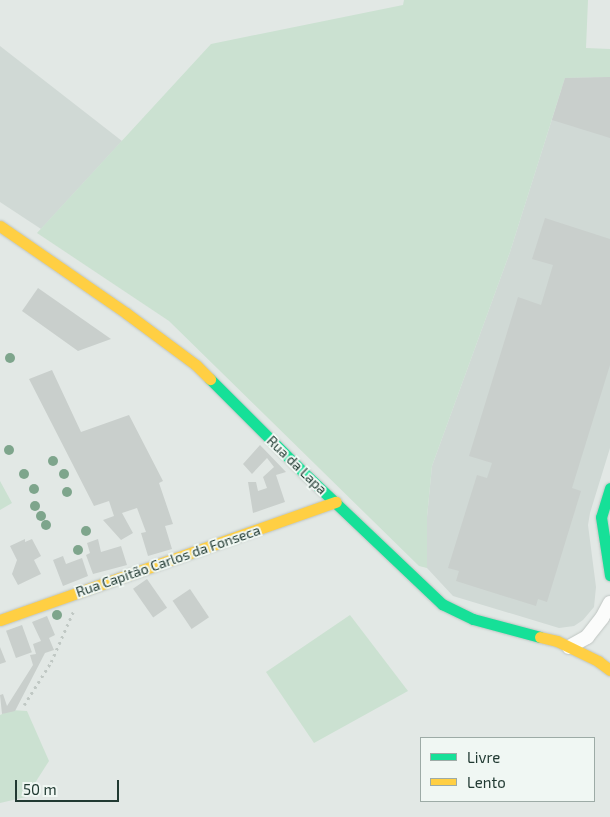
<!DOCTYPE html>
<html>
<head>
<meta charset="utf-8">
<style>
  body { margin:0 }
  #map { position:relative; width:610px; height:817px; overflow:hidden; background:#e2e8e5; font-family:"Exo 2",sans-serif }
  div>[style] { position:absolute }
  .built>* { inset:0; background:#d0d9d5 }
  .green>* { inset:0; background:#cbe1d1 }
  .building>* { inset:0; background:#c9cfcc; transform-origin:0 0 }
  .path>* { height:2.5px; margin-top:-1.25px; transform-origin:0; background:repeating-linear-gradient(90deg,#c0c8c4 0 2.5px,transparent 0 6.5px) }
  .roads { filter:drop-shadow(0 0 1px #bfc5c2) drop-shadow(0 0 1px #bfc5c2) }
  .street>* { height:14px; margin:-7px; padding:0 7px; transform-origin:7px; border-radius:7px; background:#fbfcfb }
  .fast>* { height:11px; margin:-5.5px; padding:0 5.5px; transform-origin:5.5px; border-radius:5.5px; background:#16e098 }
  .slow>* { height:11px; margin:-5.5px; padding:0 5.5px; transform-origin:5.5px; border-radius:5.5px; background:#ffcf43 }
  .trees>* { width:10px; height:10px; margin:-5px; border-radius:50%; background:#7ea58c }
  span { translate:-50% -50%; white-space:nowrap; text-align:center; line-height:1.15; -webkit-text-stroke:4px #f0f7f3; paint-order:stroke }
  .street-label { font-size:14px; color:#213a32 }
  .legend { position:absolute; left:420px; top:737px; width:175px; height:65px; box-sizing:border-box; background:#f0f7f3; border:1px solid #9daba6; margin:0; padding:6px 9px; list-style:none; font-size:15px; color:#213a32 }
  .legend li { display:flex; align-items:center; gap:10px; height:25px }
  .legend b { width:25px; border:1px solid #9daba6 }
  .scale { position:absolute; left:15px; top:780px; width:104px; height:22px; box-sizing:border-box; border:2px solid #213a32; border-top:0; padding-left:6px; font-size:15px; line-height:18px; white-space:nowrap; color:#213a32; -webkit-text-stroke:4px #f0f7f3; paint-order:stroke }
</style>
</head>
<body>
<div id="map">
  <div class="built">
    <i style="clip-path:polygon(0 46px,122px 141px,41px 229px,0 202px)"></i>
    <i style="clip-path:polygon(610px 77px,610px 448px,590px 513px,588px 525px,596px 587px,594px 607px,583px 620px,574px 626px,559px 628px,453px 596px,427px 568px,427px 517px,432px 466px,510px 252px,565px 78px)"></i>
  </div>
  <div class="green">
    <i style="clip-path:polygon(404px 0,588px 0,586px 48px,610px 49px,610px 77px,565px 78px,510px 252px,432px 466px,427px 517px,427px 568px,419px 566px,169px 321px,37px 233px,211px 44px,403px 5px)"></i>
    <i style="clip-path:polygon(0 481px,12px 503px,0 510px)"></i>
    <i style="clip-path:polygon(350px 615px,408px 691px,314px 743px,266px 672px)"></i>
    <i style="clip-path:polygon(11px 710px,27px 711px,49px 761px,26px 797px,0 803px,0 715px)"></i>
  </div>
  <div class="building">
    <i style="clip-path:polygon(610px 77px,610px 138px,552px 120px,565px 78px)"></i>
    <i style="clip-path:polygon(545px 218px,610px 239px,610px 365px,572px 488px,581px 491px,547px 602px,538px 599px,536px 606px,456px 581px,459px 571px,448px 568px,477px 475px,487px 478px,492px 463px,469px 456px,518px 297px,541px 305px,553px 265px,532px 259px)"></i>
    <i style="clip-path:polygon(38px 288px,111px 339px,78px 351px,22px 311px)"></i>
    <i style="clip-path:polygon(52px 370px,81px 432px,129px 415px,163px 481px,159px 483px,173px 524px,165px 526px,172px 549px,148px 556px,141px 533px,146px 532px,137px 508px,122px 513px,133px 533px,121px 540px,103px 520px,114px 516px,109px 501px,94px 506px,29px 379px)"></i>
    <i style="clip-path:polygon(260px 445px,286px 472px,276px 475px,285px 502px,253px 513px,248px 482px,256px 482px,258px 491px,267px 488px,263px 477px,274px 467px,267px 458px,252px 474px,243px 464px)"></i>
    <i style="clip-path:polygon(25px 539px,25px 542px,32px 539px,41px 556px,34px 560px,41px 574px,18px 585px,12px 574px,17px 560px,10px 546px)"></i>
    <i style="clip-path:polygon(98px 539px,101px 552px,121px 546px,127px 565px,93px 574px,86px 555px,90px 553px,87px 543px)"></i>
    <i style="clip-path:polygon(63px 556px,66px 564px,82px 558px,88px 576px,63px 586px,53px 560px)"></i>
    <i style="left:147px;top:579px;width:35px;height:17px;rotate:55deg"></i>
    <i style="left:190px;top:589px;width:34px;height:21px;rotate:56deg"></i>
    <i style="clip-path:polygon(47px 616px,55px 635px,49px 638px,54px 650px,45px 653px,15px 711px,2px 714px,0 695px,3px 694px,7px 706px,33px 665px,30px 655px,36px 654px,33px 644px,41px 641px,32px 622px)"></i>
    <i style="left:22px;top:625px;width:29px;height:17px;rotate:70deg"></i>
    <i style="clip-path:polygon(0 647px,6px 662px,0 664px)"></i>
  </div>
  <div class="path">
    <i style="left:24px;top:705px;width:51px;rotate:-57.9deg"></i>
    <i style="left:51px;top:662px;width:55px;rotate:-66.3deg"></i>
  </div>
  <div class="roads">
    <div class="street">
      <i style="left:569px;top:647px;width:21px;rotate:-29deg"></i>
      <i style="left:587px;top:637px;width:24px;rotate:-52deg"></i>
      <i style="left:602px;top:618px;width:17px;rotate:-62deg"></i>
    </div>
    <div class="fast">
      <i style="left:210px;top:379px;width:132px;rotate:45deg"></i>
      <i style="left:303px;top:472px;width:192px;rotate:43.5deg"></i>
      <i style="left:442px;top:604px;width:34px;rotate:26deg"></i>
      <i style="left:473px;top:619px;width:69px;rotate:15deg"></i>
      <i style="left:610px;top:488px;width:30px;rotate:107deg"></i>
      <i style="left:601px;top:517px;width:59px;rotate:81.2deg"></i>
    </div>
    <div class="slow">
      <i style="left:0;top:226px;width:153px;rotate:34.6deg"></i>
      <i style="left:126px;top:313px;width:87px;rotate:36.6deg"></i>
      <i style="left:196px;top:365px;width:20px;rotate:45deg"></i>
      <i style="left:0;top:620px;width:356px;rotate:-19.4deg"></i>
      <i style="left:540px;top:637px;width:17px;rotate:13deg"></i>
      <i style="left:557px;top:641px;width:46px;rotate:26deg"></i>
      <i style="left:598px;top:661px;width:15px;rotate:37deg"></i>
    </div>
  </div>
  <div class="trees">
    <i style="left:10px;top:358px"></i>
    <i style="left:9px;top:450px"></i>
    <i style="left:53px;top:461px"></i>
    <i style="left:24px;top:474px"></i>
    <i style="left:64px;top:474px"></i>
    <i style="left:34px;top:489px"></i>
    <i style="left:67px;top:492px"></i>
    <i style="left:35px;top:506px"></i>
    <i style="left:41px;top:516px"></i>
    <i style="left:46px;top:525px"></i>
    <i style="left:86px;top:531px"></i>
    <i style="left:78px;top:550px"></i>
    <i style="left:57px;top:615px"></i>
  </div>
  <div class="street-label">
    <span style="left:297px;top:465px;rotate:44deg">Rua da Lapa</span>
    <span style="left:168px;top:561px;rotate:-19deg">Rua Capitão Carlos da Fonseca</span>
  </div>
  <ul class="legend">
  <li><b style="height:6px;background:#16e098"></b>Livre</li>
  <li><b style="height:6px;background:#ffcf43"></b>Lento</li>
  </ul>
  <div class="scale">50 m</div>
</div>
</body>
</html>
